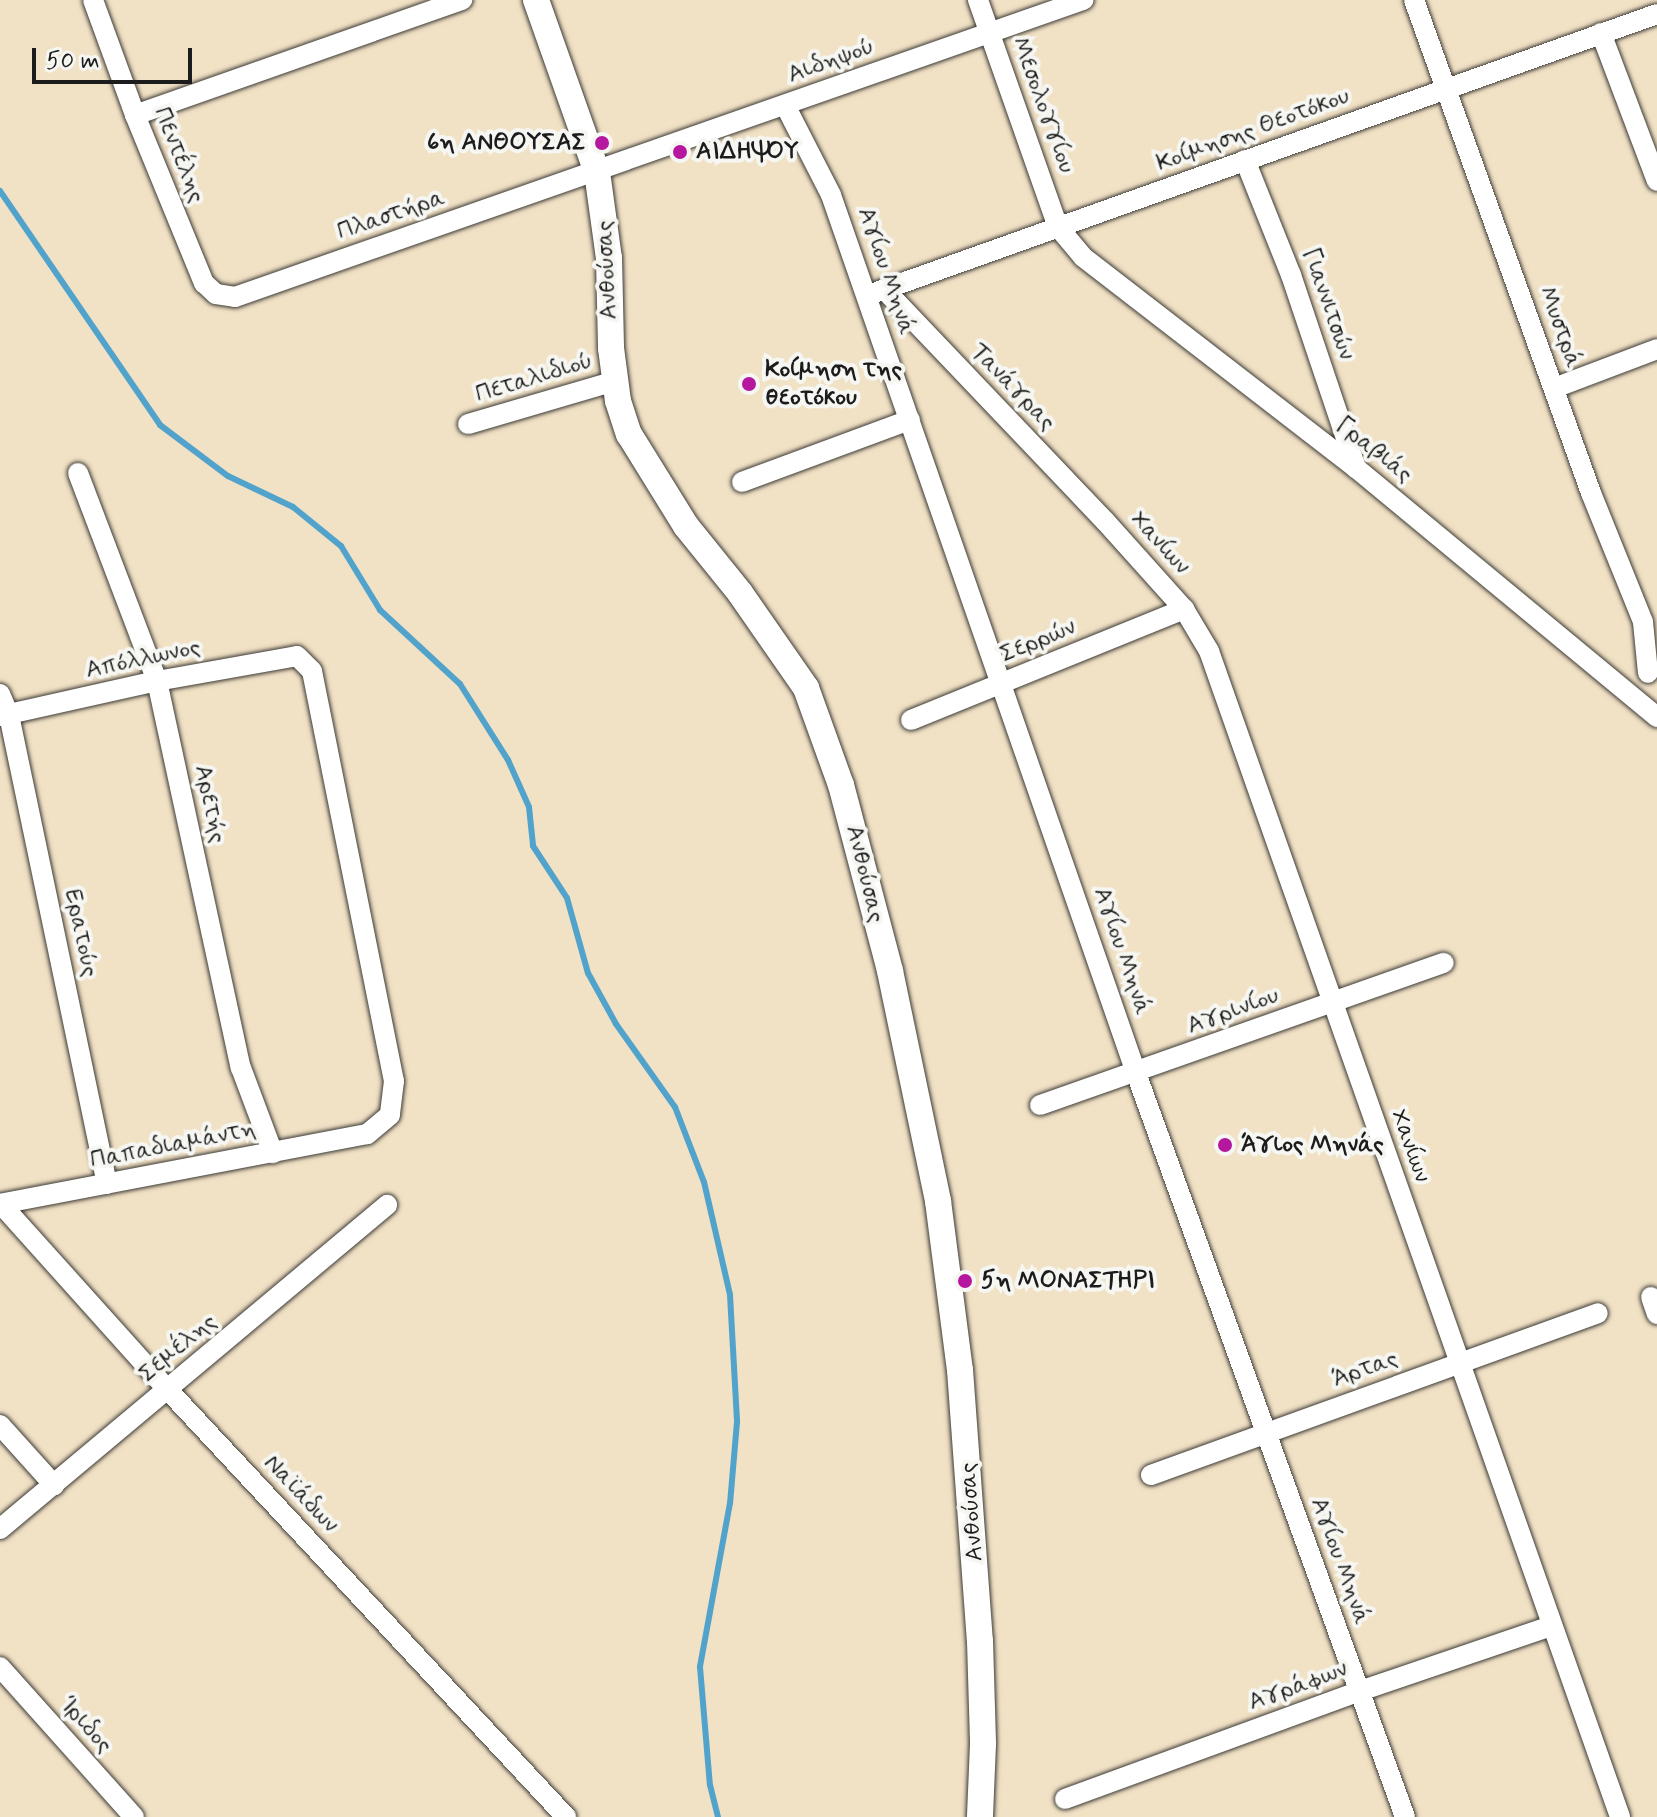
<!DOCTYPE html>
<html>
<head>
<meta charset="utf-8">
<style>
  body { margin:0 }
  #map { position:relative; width:1657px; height:1817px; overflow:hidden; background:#f1e1c5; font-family:Mynerve,sans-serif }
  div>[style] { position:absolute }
  .stream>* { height:6px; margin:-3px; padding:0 3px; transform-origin:3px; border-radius:3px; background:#51a3cc }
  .roads { filter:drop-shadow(0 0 2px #3c3a35) drop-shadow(0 0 2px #3c3a35) }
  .minor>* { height:20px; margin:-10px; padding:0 10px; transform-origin:10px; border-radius:10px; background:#fff }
  .tertiary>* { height:26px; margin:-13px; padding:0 13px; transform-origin:13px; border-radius:13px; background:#fff }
  .dots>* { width:22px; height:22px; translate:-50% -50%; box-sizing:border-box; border:4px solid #f6f6f2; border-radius:50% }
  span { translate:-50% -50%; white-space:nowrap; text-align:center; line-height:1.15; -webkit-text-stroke:8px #f6f6f2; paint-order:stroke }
  .street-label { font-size:24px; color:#1c1c1c }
  .poi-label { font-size:24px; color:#1c1c1c; font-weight:700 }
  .right { translate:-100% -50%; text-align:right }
  .left { translate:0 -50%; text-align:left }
  .scale { position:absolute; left:32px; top:48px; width:160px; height:36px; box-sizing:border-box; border:4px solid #1c1c1c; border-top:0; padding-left:10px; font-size:24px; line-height:28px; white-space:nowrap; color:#1c1c1c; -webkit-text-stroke:6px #f6f6f2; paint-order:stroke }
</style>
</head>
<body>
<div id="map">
  <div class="stream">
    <i style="left:0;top:191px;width:283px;rotate:55.6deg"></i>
    <i style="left:160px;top:425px;width:85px;rotate:36.9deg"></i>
    <i style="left:228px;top:476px;width:72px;rotate:25.5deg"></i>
    <i style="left:293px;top:507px;width:62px;rotate:39.1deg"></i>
    <i style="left:341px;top:546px;width:75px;rotate:58.6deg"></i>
    <i style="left:380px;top:610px;width:109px;rotate:42.8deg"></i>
    <i style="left:460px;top:684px;width:90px;rotate:57.7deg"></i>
    <i style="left:508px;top:760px;width:51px;rotate:65.9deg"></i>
    <i style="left:529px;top:807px;width:39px;rotate:84deg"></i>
    <i style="left:533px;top:846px;width:62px;rotate:56.8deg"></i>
    <i style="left:567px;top:898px;width:78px;rotate:74.4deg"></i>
    <i style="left:588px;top:973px;width:58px;rotate:61.2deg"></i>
    <i style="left:616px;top:1024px;width:102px;rotate:54.6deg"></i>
    <i style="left:675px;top:1107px;width:80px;rotate:68.9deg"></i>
    <i style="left:704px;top:1182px;width:116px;rotate:77deg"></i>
    <i style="left:730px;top:1295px;width:127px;rotate:86.8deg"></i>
    <i style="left:737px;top:1422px;width:81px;rotate:94.9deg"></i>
    <i style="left:730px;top:1503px;width:167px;rotate:100.4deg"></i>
    <i style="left:700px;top:1667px;width:118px;rotate:85.2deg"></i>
    <i style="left:710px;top:1785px;width:33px;rotate:76deg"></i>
  </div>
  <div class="roads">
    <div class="minor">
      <i style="left:93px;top:0;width:122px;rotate:69.9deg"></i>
      <i style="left:135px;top:115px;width:182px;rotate:67.7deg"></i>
      <i style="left:204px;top:283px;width:16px;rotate:43deg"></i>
      <i style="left:216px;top:294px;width:19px;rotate:9deg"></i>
      <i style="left:235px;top:297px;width:899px;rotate:-19.3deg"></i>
      <i style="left:978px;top:0;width:241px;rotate:70.6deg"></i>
      <i style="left:1058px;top:227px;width:39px;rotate:50deg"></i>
      <i style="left:1083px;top:257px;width:345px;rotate:37.7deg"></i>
      <i style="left:1356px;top:468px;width:391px;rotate:39.6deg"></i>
      <i style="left:1414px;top:0;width:524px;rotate:70.25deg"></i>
      <i style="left:1591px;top:493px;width:139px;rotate:68deg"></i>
      <i style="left:1643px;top:622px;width:51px;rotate:84.4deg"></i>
      <i style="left:1601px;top:33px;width:158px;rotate:69.3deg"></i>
      <i style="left:785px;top:105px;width:101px;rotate:62.9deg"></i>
      <i style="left:831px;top:195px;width:929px;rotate:70.84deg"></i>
      <i style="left:1136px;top:1073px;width:791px;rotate:70.12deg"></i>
      <i style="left:135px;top:115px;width:347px;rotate:-19.4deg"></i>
      <i style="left:1245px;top:160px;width:124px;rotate:68.2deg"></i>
      <i style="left:1291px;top:275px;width:204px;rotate:71.4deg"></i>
      <i style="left:884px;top:289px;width:320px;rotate:46.4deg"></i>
      <i style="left:1105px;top:521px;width:118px;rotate:48.1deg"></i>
      <i style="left:1184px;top:609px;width:49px;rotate:59.2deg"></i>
      <i style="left:1209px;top:651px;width:1236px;rotate:70.58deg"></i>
      <i style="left:874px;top:293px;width:831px;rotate:-19.61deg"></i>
      <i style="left:1554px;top:388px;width:110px;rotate:-20.7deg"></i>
      <i style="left:468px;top:424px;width:153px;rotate:-16.3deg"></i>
      <i style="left:78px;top:473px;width:222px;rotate:69.2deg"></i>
      <i style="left:157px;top:681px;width:396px;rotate:77.8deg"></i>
      <i style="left:241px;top:1068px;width:91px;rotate:69.4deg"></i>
      <i style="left:742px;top:482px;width:179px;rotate:-20.3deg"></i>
      <i style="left:0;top:694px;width:23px;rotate:67deg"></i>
      <i style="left:9px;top:715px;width:479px;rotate:78.2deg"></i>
      <i style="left:0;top:716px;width:161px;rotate:-12.6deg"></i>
      <i style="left:157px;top:681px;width:142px;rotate:-10.1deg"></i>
      <i style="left:297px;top:656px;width:21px;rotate:45deg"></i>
      <i style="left:312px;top:671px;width:418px;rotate:78.7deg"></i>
      <i style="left:394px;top:1081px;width:34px;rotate:97deg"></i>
      <i style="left:390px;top:1115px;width:30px;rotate:140deg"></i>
      <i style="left:367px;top:1134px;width:374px;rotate:169.2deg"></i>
      <i style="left:911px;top:720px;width:295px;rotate:-22.1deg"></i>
      <i style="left:1040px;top:1105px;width:428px;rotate:-19.4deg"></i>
      <i style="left:1px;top:1204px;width:250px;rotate:48.1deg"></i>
      <i style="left:168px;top:1390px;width:584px;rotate:47.01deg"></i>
      <i style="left:1651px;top:1297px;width:18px;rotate:71deg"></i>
      <i style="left:0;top:1425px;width:81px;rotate:48deg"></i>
      <i style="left:1151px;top:1475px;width:475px;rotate:-19.9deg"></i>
      <i style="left:0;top:1529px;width:505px;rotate:-39.94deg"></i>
      <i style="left:0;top:1667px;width:201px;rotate:48.2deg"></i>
      <i style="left:1065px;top:1799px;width:314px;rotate:-20.1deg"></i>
      <i style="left:1360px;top:1691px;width:202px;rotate:-18.8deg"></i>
    </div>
    <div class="tertiary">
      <i style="left:536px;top:0;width:182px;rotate:70.5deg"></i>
      <i style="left:597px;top:172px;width:87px;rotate:82.1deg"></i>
      <i style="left:609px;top:258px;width:90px;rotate:88.7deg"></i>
      <i style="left:611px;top:348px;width:53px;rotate:82.5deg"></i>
      <i style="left:618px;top:401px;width:35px;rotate:72deg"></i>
      <i style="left:629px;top:434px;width:108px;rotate:58.2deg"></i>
      <i style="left:686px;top:526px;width:86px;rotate:51.1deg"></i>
      <i style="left:740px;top:593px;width:116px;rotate:55.2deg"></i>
      <i style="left:806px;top:688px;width:103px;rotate:70.2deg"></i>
      <i style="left:841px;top:785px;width:192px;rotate:75.2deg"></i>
      <i style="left:890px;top:971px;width:235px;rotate:78.2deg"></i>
      <i style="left:938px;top:1201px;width:170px;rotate:82.6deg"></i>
      <i style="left:960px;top:1370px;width:272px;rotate:85.8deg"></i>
      <i style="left:980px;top:1641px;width:103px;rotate:88.3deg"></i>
      <i style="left:983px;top:1744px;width:73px;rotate:92.4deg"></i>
    </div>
  </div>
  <div class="dots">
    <i style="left:602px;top:143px;background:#b5179e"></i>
    <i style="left:680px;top:152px;background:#b5179e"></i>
    <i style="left:749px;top:384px;background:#b5179e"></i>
    <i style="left:1225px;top:1145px;background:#b5179e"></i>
    <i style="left:965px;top:1281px;background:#b5179e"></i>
  </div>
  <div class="street-label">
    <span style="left:831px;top:61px;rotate:-20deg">Αιδηψού</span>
    <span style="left:1043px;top:105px;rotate:70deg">Μεσολογγίου</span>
    <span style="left:1253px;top:130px;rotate:-20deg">Κοίμησης Θεοτόκου</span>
    <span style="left:179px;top:155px;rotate:68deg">Πεντέλης</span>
    <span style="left:391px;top:215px;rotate:-19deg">Πλαστήρα</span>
    <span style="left:607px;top:270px;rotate:-93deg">Ανθούσας</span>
    <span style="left:886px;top:271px;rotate:71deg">Αγίου Μηνά</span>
    <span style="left:1328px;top:304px;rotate:71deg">Γιαννιτσών</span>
    <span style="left:1560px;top:327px;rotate:70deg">Μυστρά</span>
    <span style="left:534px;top:378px;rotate:-17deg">Πεταλιδιού</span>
    <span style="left:1013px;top:387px;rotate:46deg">Τανάγρας</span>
    <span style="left:1374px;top:450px;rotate:38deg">Γραβιάς</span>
    <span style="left:1160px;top:543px;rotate:48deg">Χανίων</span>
    <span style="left:1038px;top:641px;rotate:-22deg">Σερρών</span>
    <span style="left:143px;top:659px;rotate:-12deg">Απόλλωνος</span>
    <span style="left:210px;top:804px;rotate:78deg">Αρετής</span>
    <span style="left:865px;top:874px;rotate:76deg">Ανθούσας</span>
    <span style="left:81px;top:933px;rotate:78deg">Ερατούς</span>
    <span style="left:1122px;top:951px;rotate:71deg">Αγίου Μηνά</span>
    <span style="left:1233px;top:1011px;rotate:-20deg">Αγρινίου</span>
    <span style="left:173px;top:1145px;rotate:-11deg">Παπαδιαμάντη</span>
    <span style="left:1410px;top:1146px;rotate:70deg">Χανίων</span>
    <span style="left:178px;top:1348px;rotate:-40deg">Σεμέλης</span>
    <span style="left:1365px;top:1369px;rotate:-20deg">Άρτας</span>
    <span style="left:301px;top:1494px;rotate:47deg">Ναϊάδων</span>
    <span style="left:972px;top:1512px;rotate:-94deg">Ανθούσας</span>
    <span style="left:1340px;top:1561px;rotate:70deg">Αγίου Μηνά</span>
    <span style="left:1298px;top:1686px;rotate:-20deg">Αγράφων</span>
    <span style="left:86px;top:1725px;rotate:48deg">Ίριδος</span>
  </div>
  <div class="poi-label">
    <span class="right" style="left:586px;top:143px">6η ΑΝΘΟΥΣΑΣ</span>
    <span class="left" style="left:696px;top:152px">ΑΙΔΗΨΟΥ</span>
    <span class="left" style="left:765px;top:384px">Κοίμηση της<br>θεοτόκου</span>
    <span class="left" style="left:1241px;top:1145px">Άγιος Μηνάς</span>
    <span class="left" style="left:981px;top:1281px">5η ΜΟΝΑΣΤΗΡΙ</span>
  </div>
  <div class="scale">50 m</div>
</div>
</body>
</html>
